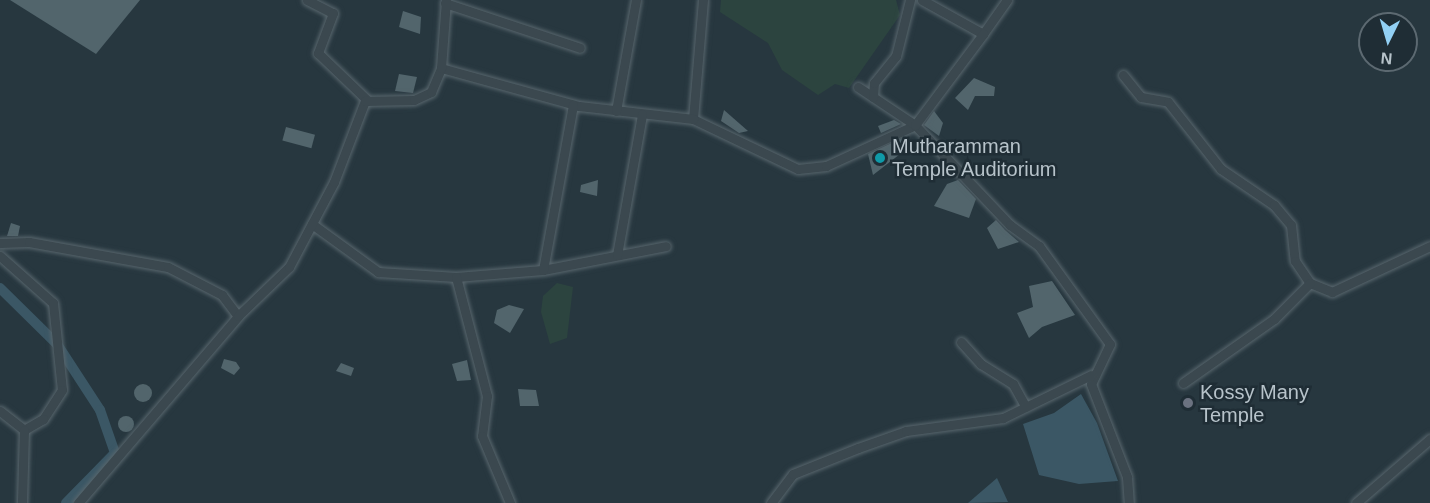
<!DOCTYPE html>
<html>
<head>
<meta charset="utf-8">
<style>
  body { margin:0 }
  #map { position:relative; width:1430px; height:503px; overflow:hidden; background:#27373f; font-family:Helvetica,sans-serif }
  div>[style] { position:absolute }
  .green>* { inset:0; background:#2c443f }
  .water>* { inset:0; background:#3b5765 }
  .canal>* { height:10px; margin:-5px; padding:0 5px; transform-origin:5px; border-radius:5px; background:#3b5765 }
  .building>* { inset:0; background:#52656c; transform-origin:0 0 }
  .round { border-radius:50% }
  .roads { filter:drop-shadow(0 0 2px #58666d) drop-shadow(0 0 2px #58666d) }
  .minor>* { height:9px; margin:-4.5px; padding:0 4.5px; transform-origin:4.5px; border-radius:4.5px; background:#3b484f }
  .dots>* { width:16px; height:16px; translate:-50% -50%; box-sizing:border-box; border:3px solid #1f2d35; border-radius:50% }
  span { translate:-50% -50%; white-space:nowrap; text-align:center; line-height:1.15; -webkit-text-stroke:5px #1f2d35; paint-order:stroke }
  .poi-label { font-size:20px; color:#b7c3ca }
  .left { translate:0 -50%; text-align:left }
  .north { position:absolute; left:1358px; top:12px; width:60px; height:60px; box-sizing:border-box; background:#1f2d35; border:2px solid #5c6971; border-radius:50%; rotate:185deg; font-size:16px; font-weight:700; line-height:24px; text-align:center; color:#b7c3ca }
  .north::after { content:''; display:block; margin:auto; width:21px; height:27px; background:#92d0f4; clip-path:polygon(50% 0,100% 100%,50% 72%,0 100%) }
</style>
</head>
<body>
<div id="map">
  <div class="green">
    <i style="clip-path:polygon(721px 0,896px 0,900px 15px,849px 88px,835px 84px,818px 95px,782px 70px,768px 43px,720px 12px)"></i>
    <i style="clip-path:polygon(557px 283px,573px 287px,567px 338px,550px 344px,541px 312px,543px 296px)"></i>
  </div>
  <div class="water">
    <i style="clip-path:polygon(1081px 394px,1097px 423px,1118px 481px,1079px 484px,1039px 475px,1023px 424px,1054px 413px)"></i>
    <i style="clip-path:polygon(997px 478px,1008px 502px,968px 503px)"></i>
  </div>
  <div class="canal">
    <i style="left:0;top:288px;width:80px;rotate:44.5deg"></i>
    <i style="left:57px;top:344px;width:79px;rotate:56.9deg"></i>
    <i style="left:100px;top:410px;width:46px;rotate:70.8deg"></i>
    <i style="left:115px;top:453px;width:70px;rotate:134.4deg"></i>
  </div>
  <div class="building">
    <i style="clip-path:polygon(10px 0,140px 0,96px 54px)"></i>
    <i style="clip-path:polygon(403px 11px,421px 17px,420px 34px,399px 27px)"></i>
    <i style="clip-path:polygon(399px 74px,417px 77px,413px 93px,395px 91px)"></i>
    <i style="clip-path:polygon(974px 78px,995px 87px,994px 96px,975px 96px,968px 110px,955px 98px)"></i>
    <i style="clip-path:polygon(724px 110px,748px 131px,739px 133px,721px 121px)"></i>
    <i style="clip-path:polygon(934px 111px,943px 123px,939px 136px,924px 125px)"></i>
    <i style="clip-path:polygon(894px 120px,901px 124px,881px 133px,878px 126px)"></i>
    <i style="left:286px;top:127px;width:30px;height:14px;rotate:15deg"></i>
    <i style="clip-path:polygon(907px 136px,913px 144px,873px 175px,868px 154px)"></i>
    <i style="clip-path:polygon(598px 180px,597px 196px,580px 192px,581px 185px)"></i>
    <i style="clip-path:polygon(958px 180px,976px 199px,969px 218px,934px 206px,947px 184px)"></i>
    <i style="clip-path:polygon(996px 220px,1005px 230px,1019px 242px,998px 249px,987px 228px)"></i>
    <i style="clip-path:polygon(11px 223px,20px 226px,18px 236px,7px 236px)"></i>
    <i style="clip-path:polygon(1052px 281px,1075px 315px,1042px 327px,1029px 338px,1017px 313px,1033px 307px,1029px 286px)"></i>
    <i style="clip-path:polygon(509px 305px,524px 309px,510px 333px,494px 323px,497px 310px)"></i>
    <i style="clip-path:polygon(224px 359px,236px 362px,240px 368px,234px 375px,221px 368px)"></i>
    <i style="clip-path:polygon(467px 360px,471px 380px,457px 381px,452px 364px)"></i>
    <i style="clip-path:polygon(341px 363px,354px 368px,351px 376px,336px 371px)"></i>
    <i class="round" style="left:134px;top:384px;width:18px;height:18px"></i>
    <i style="clip-path:polygon(518px 389px,536px 390px,539px 406px,520px 406px)"></i>
    <i class="round" style="left:118px;top:416px;width:16px;height:16px"></i>
  </div>
  <div class="roads">
    <div class="minor">
      <i style="left:307px;top:0;width:29px;rotate:27deg"></i>
      <i style="left:333px;top:13px;width:43px;rotate:110.6deg"></i>
      <i style="left:318px;top:53px;width:69px;rotate:43.8deg"></i>
      <i style="left:703px;top:0;width:119px;rotate:94.8deg"></i>
      <i style="left:693px;top:119px;width:116px;rotate:25.5deg"></i>
      <i style="left:798px;top:169px;width:28px;rotate:-6deg"></i>
      <i style="left:826px;top:166px;width:98px;rotate:-24.7deg"></i>
      <i style="left:915px;top:125px;width:138px;rotate:46.5deg"></i>
      <i style="left:1010px;top:225px;width:36px;rotate:36deg"></i>
      <i style="left:1039px;top:246px;width:121px;rotate:54.1deg"></i>
      <i style="left:1110px;top:344px;width:44px;rotate:115.4deg"></i>
      <i style="left:1091px;top:384px;width:100px;rotate:68.8deg"></i>
      <i style="left:1127px;top:477px;width:26px;rotate:86deg"></i>
      <i style="left:922px;top:0;width:70px;rotate:29.1deg"></i>
      <i style="left:983px;top:34px;width:42px;rotate:-54.8deg"></i>
      <i style="left:445px;top:3px;width:142px;rotate:18.4deg"></i>
      <i style="left:441px;top:68px;width:143px;rotate:15.4deg"></i>
      <i style="left:579px;top:106px;width:115px;rotate:6.5deg"></i>
      <i style="left:1123px;top:75px;width:28px;rotate:51deg"></i>
      <i style="left:1141px;top:97px;width:27px;rotate:10deg"></i>
      <i style="left:1168px;top:102px;width:85px;rotate:51.7deg"></i>
      <i style="left:1221px;top:169px;width:64px;rotate:34.2deg"></i>
      <i style="left:1274px;top:205px;width:26px;rotate:50deg"></i>
      <i style="left:1291px;top:225px;width:36px;rotate:84deg"></i>
      <i style="left:1295px;top:261px;width:27px;rotate:56deg"></i>
      <i style="left:1310px;top:283px;width:24px;rotate:22deg"></i>
      <i style="left:1332px;top:292px;width:108px;rotate:-25.1deg"></i>
      <i style="left:858px;top:87px;width:69px;rotate:33.7deg"></i>
      <i style="left:915px;top:125px;width:114px;rotate:-53.2deg"></i>
      <i style="left:873px;top:97px;width:14px;rotate:-86deg"></i>
      <i style="left:874px;top:83px;width:35px;rotate:-51deg"></i>
      <i style="left:896px;top:56px;width:58px;rotate:-76deg"></i>
      <i style="left:616px;top:111px;width:113px;rotate:-79.8deg"></i>
      <i style="left:312px;top:224px;width:82px;rotate:36deg"></i>
      <i style="left:378px;top:272px;width:78px;rotate:3.7deg"></i>
      <i style="left:456px;top:277px;width:87px;rotate:-4.6deg"></i>
      <i style="left:543px;top:270px;width:125px;rotate:-11deg"></i>
      <i style="left:0;top:243px;width:29px;rotate:-2deg"></i>
      <i style="left:29px;top:242px;width:141px;rotate:10.2deg"></i>
      <i style="left:168px;top:267px;width:61px;rotate:27.4deg"></i>
      <i style="left:222px;top:295px;width:26px;rotate:53deg"></i>
      <i style="left:617px;top:255px;width:143px;rotate:-79.9deg"></i>
      <i style="left:0;top:256px;width:71px;rotate:41.6deg"></i>
      <i style="left:53px;top:303px;width:87px;rotate:84.1deg"></i>
      <i style="left:62px;top:390px;width:35px;rotate:123deg"></i>
      <i style="left:43px;top:419px;width:22px;rotate:150deg"></i>
      <i style="left:543px;top:270px;width:168px;rotate:-79.7deg"></i>
      <i style="left:456px;top:277px;width:123px;rotate:75.4deg"></i>
      <i style="left:487px;top:396px;width:40px;rotate:97.1deg"></i>
      <i style="left:482px;top:436px;width:73px;rotate:67.3deg"></i>
      <i style="left:961px;top:342px;width:30px;rotate:48deg"></i>
      <i style="left:981px;top:364px;width:38px;rotate:32deg"></i>
      <i style="left:1013px;top:384px;width:26px;rotate:61deg"></i>
      <i style="left:1183px;top:383px;width:111px;rotate:-35.1deg"></i>
      <i style="left:1274px;top:319px;width:51px;rotate:-45deg"></i>
      <i style="left:0;top:411px;width:31px;rotate:38deg"></i>
      <i style="left:24px;top:430px;width:73px;rotate:91.6deg"></i>
      <i style="left:78px;top:503px;width:246px;rotate:-49.4deg"></i>
      <i style="left:238px;top:316px;width:71px;rotate:-43.9deg"></i>
      <i style="left:289px;top:267px;width:96px;rotate:-62.1deg"></i>
      <i style="left:334px;top:182px;width:87px;rotate:-69.1deg"></i>
      <i style="left:365px;top:101px;width:49px;rotate:-1.2deg"></i>
      <i style="left:414px;top:100px;width:19px;rotate:-25deg"></i>
      <i style="left:431px;top:92px;width:26px;rotate:-67deg"></i>
      <i style="left:441px;top:68px;width:68px;rotate:-85.8deg"></i>
      <i style="left:771px;top:503px;width:36px;rotate:-53deg"></i>
      <i style="left:793px;top:474px;width:70px;rotate:-21.8deg"></i>
      <i style="left:858px;top:448px;width:51px;rotate:-19.5deg"></i>
      <i style="left:906px;top:431px;width:98px;rotate:-7.6deg"></i>
      <i style="left:1003px;top:418px;width:98px;rotate:-26deg"></i>
      <i style="left:1356px;top:503px;width:98px;rotate:-40.9deg"></i>
    </div>
  </div>
  <div class="dots">
    <i style="left:880px;top:158px;background:#0f9aa8"></i>
    <i style="left:1188px;top:403px;background:#6b7280"></i>
  </div>
  <div class="poi-label">
    <span class="left" style="left:892px;top:158px">Mutharamman<br>Temple Auditorium</span>
    <span class="left" style="left:1200px;top:404px">Kossy Many<br>Temple</span>
  </div>
  <div class="north">N</div>
</div>
</body>
</html>
